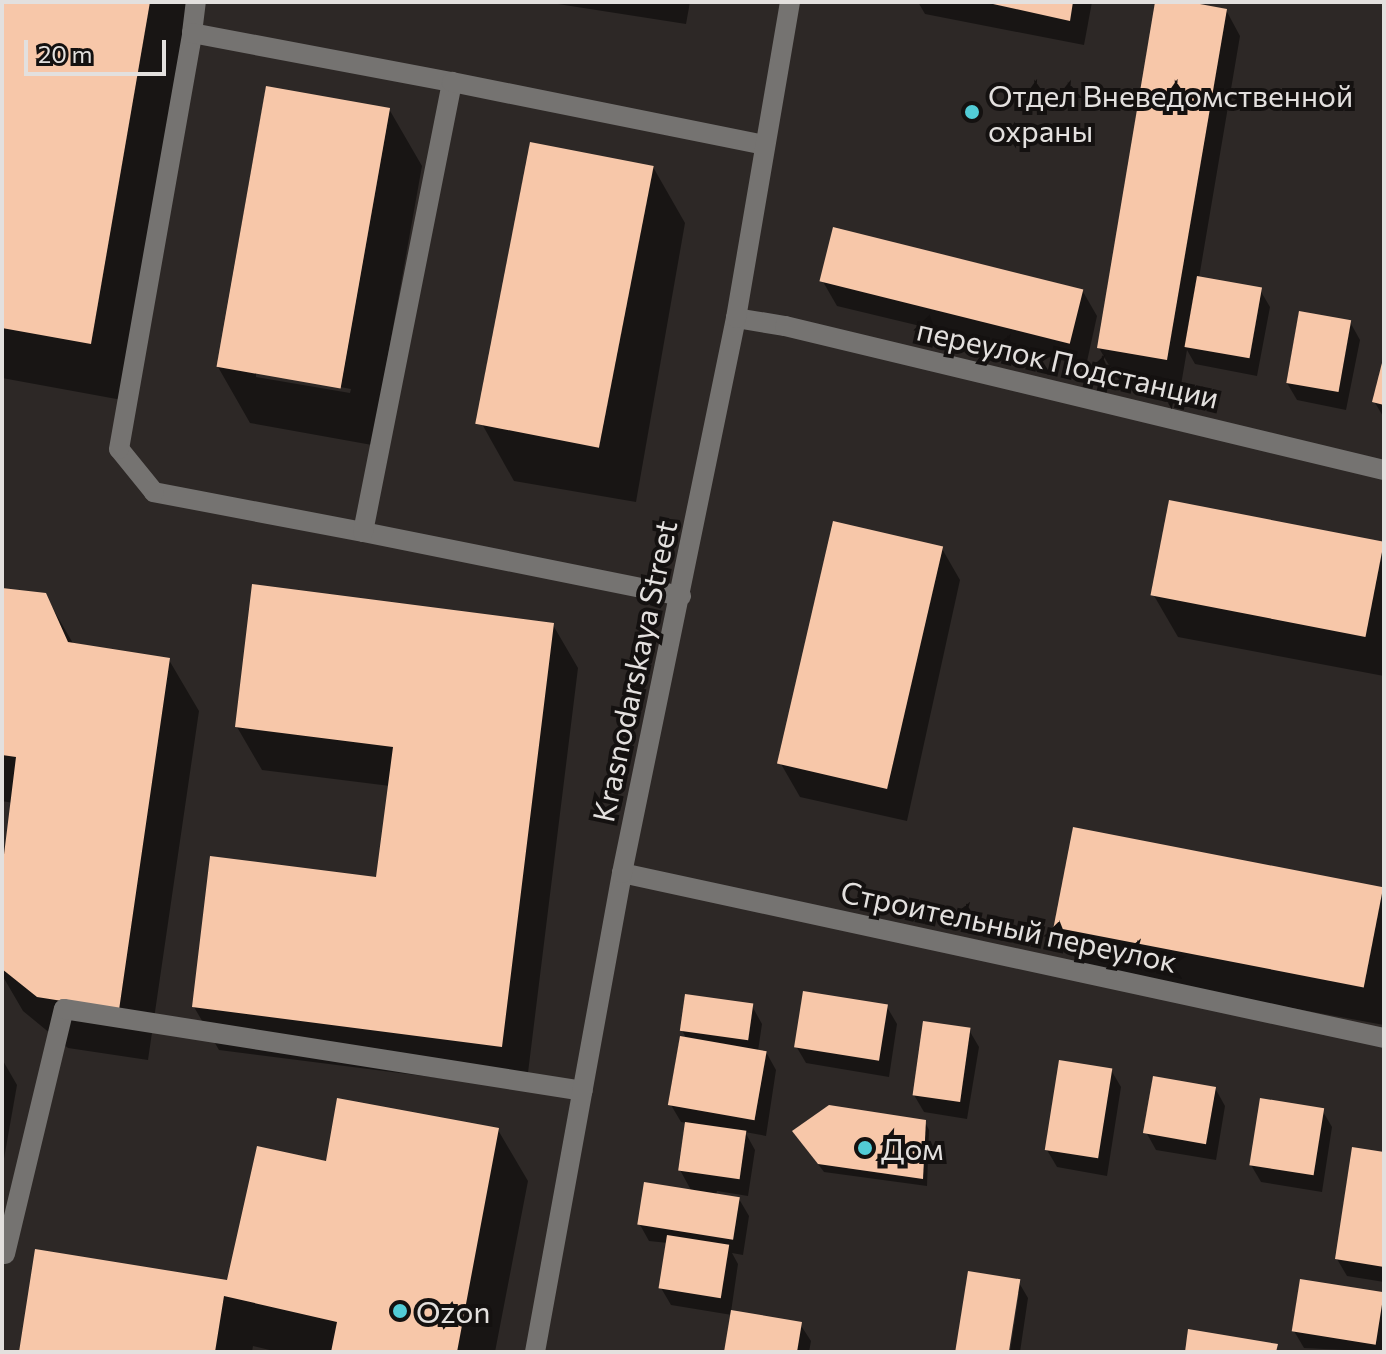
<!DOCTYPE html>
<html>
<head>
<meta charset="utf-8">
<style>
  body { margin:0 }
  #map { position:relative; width:1386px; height:1354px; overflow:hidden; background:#2d2826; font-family:Commissioner,sans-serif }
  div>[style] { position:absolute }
  .shadow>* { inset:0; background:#0007 }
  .building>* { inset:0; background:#f7c7a9; transform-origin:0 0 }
  .minor>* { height:20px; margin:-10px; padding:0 10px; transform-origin:10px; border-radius:10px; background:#757371 }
  .dots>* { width:22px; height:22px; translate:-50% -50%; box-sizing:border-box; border:4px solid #141110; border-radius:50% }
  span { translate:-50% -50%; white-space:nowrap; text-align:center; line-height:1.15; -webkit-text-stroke:8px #141110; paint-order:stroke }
  .poi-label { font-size:30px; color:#e3e0de }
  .left { translate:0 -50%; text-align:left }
  .street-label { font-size:30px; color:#e3e0de }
  .frame { position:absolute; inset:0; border:4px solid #e3e0de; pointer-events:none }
  .scale { position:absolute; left:24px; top:40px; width:142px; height:36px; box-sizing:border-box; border:4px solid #e3e0de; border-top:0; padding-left:10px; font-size:24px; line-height:28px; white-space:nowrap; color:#e3e0de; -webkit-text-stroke:6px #141110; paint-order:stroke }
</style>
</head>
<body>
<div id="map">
  <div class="shadow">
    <i style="clip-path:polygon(4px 2px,191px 2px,122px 400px,2px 378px)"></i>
    <i style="clip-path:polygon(545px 2px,690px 2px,686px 24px)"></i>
    <i style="clip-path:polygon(918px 2px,1092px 2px,1084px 45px,925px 14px)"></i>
    <i style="clip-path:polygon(1157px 2px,1226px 10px,1240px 36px,1199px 278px,1260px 290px,1270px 307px,1257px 376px,1195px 364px,1187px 350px,1181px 385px,1114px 374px,1099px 348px)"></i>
    <i style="clip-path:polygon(evenodd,389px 109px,422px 166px,372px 445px,250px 423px,218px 367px,389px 109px,256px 372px,351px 389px,350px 393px,256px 377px,256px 372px)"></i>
    <i style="clip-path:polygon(653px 167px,685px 223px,636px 502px,514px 481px,482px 424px)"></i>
    <i style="clip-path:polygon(822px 280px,1082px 290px,1097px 316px,1086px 366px,837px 306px)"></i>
    <i style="clip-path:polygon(1350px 322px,1360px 340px,1346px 410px,1297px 400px,1287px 383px)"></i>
    <i style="clip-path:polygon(1384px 363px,1384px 418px,1374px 401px)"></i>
    <i style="clip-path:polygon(1384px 543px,1384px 676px,1178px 637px,1153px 594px)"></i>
    <i style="clip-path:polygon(941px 547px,960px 580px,907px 821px,800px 797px,781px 764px)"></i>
    <i style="clip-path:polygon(2px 590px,45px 595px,74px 645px,169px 660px,199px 711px,148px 1060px,68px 1048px,23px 1011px,2px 975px,2px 887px,13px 803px,2px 801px)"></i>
    <i style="clip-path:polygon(553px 625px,578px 668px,526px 1089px,219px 1050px,194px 1007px,378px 879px,390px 786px,262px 770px,237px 727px)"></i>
    <i style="clip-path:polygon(1384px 887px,1384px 1025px,1081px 969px,1057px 926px)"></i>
    <i style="clip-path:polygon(752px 1006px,762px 1024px,758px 1051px,766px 1052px,776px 1070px,766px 1136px,745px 1132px,755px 1150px,748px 1196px,717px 1191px,716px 1195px,739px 1199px,749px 1216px,743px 1255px,732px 1253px,738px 1264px,731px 1312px,800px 1324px,811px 1341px,809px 1352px,726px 1352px,732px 1315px,671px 1305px,661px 1288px,668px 1243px,649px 1241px,639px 1223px,692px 1192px,680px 1170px,687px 1123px,681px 1122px,671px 1105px,687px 1040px,682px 1030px)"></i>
    <i style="clip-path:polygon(887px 1007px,897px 1024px,889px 1077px,806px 1063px,796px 1046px)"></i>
    <i style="clip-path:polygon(969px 1030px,979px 1047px,967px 1119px,924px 1112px,914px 1095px)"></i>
    <i style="clip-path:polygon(2px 1059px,17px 1085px,2px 1170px)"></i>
    <i style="clip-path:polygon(1111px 1070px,1121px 1087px,1107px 1176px,1057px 1167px,1047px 1150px)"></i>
    <i style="clip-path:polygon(1215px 1088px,1225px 1106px,1216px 1160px,1156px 1150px,1146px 1132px)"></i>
    <i style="clip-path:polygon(1322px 1110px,1332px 1127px,1322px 1192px,1261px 1182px,1251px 1165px)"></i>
    <i style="clip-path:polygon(925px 1122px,929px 1130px,927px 1186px,824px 1172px,794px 1132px)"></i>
    <i style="clip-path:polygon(498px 1130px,528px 1181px,495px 1352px,278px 1352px,253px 1346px,252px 1352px,21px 1352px,228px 1282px,327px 1164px)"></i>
    <i style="clip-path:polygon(1384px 1154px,1384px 1282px,1347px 1276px,1337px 1259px)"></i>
    <i style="clip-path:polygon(1018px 1281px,1028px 1298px,1020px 1352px,1010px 1352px,1019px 1293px,1015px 1293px,1006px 1352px,957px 1352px)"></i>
    <i style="clip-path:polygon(1384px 1295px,1384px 1352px,1304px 1348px,1294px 1331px)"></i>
  </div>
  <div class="building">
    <i style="clip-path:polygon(2px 2px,150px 2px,91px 344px,2px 328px)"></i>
    <i style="clip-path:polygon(984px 2px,1073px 2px,1070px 21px)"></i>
    <i style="clip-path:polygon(1155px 2px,1189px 2px,1227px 9px,1167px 360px,1097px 348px)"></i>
    <i style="left:266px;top:86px;width:126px;height:285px;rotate:10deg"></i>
    <i style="left:530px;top:142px;width:126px;height:287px;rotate:11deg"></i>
    <i style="left:833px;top:227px;width:258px;height:56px;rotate:14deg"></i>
    <i style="left:1197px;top:276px;width:66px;height:72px;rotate:10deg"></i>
    <i style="left:1299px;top:311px;width:53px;height:73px;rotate:10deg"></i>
    <i style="clip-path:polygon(1383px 359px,1384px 359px,1384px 405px,1372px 402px)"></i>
    <i style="left:1169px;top:500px;width:219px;height:97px;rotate:11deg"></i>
    <i style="left:833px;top:521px;width:113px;height:249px;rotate:13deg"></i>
    <i style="clip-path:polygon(252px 584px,554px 623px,502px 1047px,192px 1007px,210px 856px,376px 877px,393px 747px,235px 727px)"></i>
    <i style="clip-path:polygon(2px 588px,46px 593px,68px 642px,170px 658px,119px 1010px,37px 997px,2px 969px,2px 871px,16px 757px,2px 755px)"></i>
    <i style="left:1073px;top:827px;width:316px;height:102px;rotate:11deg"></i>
    <i style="left:803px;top:991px;width:86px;height:57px;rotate:9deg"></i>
    <i style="left:685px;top:994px;width:69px;height:37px;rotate:8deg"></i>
    <i style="left:923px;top:1021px;width:48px;height:75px;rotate:8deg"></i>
    <i style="left:680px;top:1036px;width:88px;height:70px;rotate:10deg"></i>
    <i style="left:1059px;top:1060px;width:54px;height:91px;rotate:9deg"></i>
    <i style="left:1153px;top:1076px;width:64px;height:58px;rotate:10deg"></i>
    <i style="clip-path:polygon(337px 1098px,499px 1128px,457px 1352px,331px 1352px,337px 1322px,224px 1296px,215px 1352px,19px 1352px,35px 1249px,227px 1280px,257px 1146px,326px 1161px)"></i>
    <i style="left:1260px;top:1098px;width:65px;height:68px;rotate:9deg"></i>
    <i style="clip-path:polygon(829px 1105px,926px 1120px,923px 1179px,818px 1164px,792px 1131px)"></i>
    <i style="left:685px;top:1122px;width:62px;height:49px;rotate:8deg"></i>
    <i style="clip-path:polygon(1352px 1147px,1384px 1152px,1384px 1267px,1335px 1259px)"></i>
    <i style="left:644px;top:1182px;width:97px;height:43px;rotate:9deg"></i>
    <i style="left:667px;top:1235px;width:63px;height:54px;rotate:9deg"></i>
    <i style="left:968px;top:1271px;width:53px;height:82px;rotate:9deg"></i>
    <i style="left:1300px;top:1279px;width:85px;height:53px;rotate:9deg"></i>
    <i style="clip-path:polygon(731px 1310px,802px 1322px,797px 1352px,724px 1352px)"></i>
    <i style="clip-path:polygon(1188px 1329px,1278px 1344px,1276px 1352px,1185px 1352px)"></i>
  </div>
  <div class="minor">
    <i style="left:192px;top:33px;width:31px;rotate:-83deg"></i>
    <i style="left:736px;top:318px;width:50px;rotate:9.3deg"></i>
    <i style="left:785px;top:326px;width:616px;rotate:13.52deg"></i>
    <i style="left:363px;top:532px;width:213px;rotate:-169.2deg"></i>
    <i style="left:154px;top:492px;width:55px;rotate:-129.1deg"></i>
    <i style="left:119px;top:449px;width:422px;rotate:-80deg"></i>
    <i style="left:192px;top:33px;width:265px;rotate:10.7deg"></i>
    <i style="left:681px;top:596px;width:324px;rotate:-168.6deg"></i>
    <i style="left:363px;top:532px;width:459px;rotate:-78.8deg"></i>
    <i style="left:452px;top:82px;width:319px;rotate:11.4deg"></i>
    <i style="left:622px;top:873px;width:780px;rotate:12.22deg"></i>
    <i style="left:5px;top:1254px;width:252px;rotate:-76.5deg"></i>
    <i style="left:64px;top:1009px;width:525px;rotate:8.98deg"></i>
    <i style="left:535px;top:1352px;width:487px;rotate:-79.7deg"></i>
    <i style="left:622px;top:873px;width:567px;rotate:-78.39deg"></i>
    <i style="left:736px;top:318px;width:321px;rotate:-80.3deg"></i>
  </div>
  <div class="dots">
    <i style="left:972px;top:112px;background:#52ccd6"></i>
    <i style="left:865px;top:1148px;background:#52ccd6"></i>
    <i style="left:400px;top:1311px;background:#52ccd6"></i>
  </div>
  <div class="poi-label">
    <span class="left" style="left:988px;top:112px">Отдел Вневедомственной<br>охраны</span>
    <span class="left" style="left:881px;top:1148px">Дом</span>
    <span class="left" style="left:416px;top:1311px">Ozon</span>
  </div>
  <div class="street-label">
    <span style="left:1068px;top:363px;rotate:13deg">переулок Подстанции</span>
    <span style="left:634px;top:671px;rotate:-78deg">Krasnodarskaya Street</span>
    <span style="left:1009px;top:926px;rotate:12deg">Строительный переулок</span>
  </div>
  <div class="frame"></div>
  <div class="scale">20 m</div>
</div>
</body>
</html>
